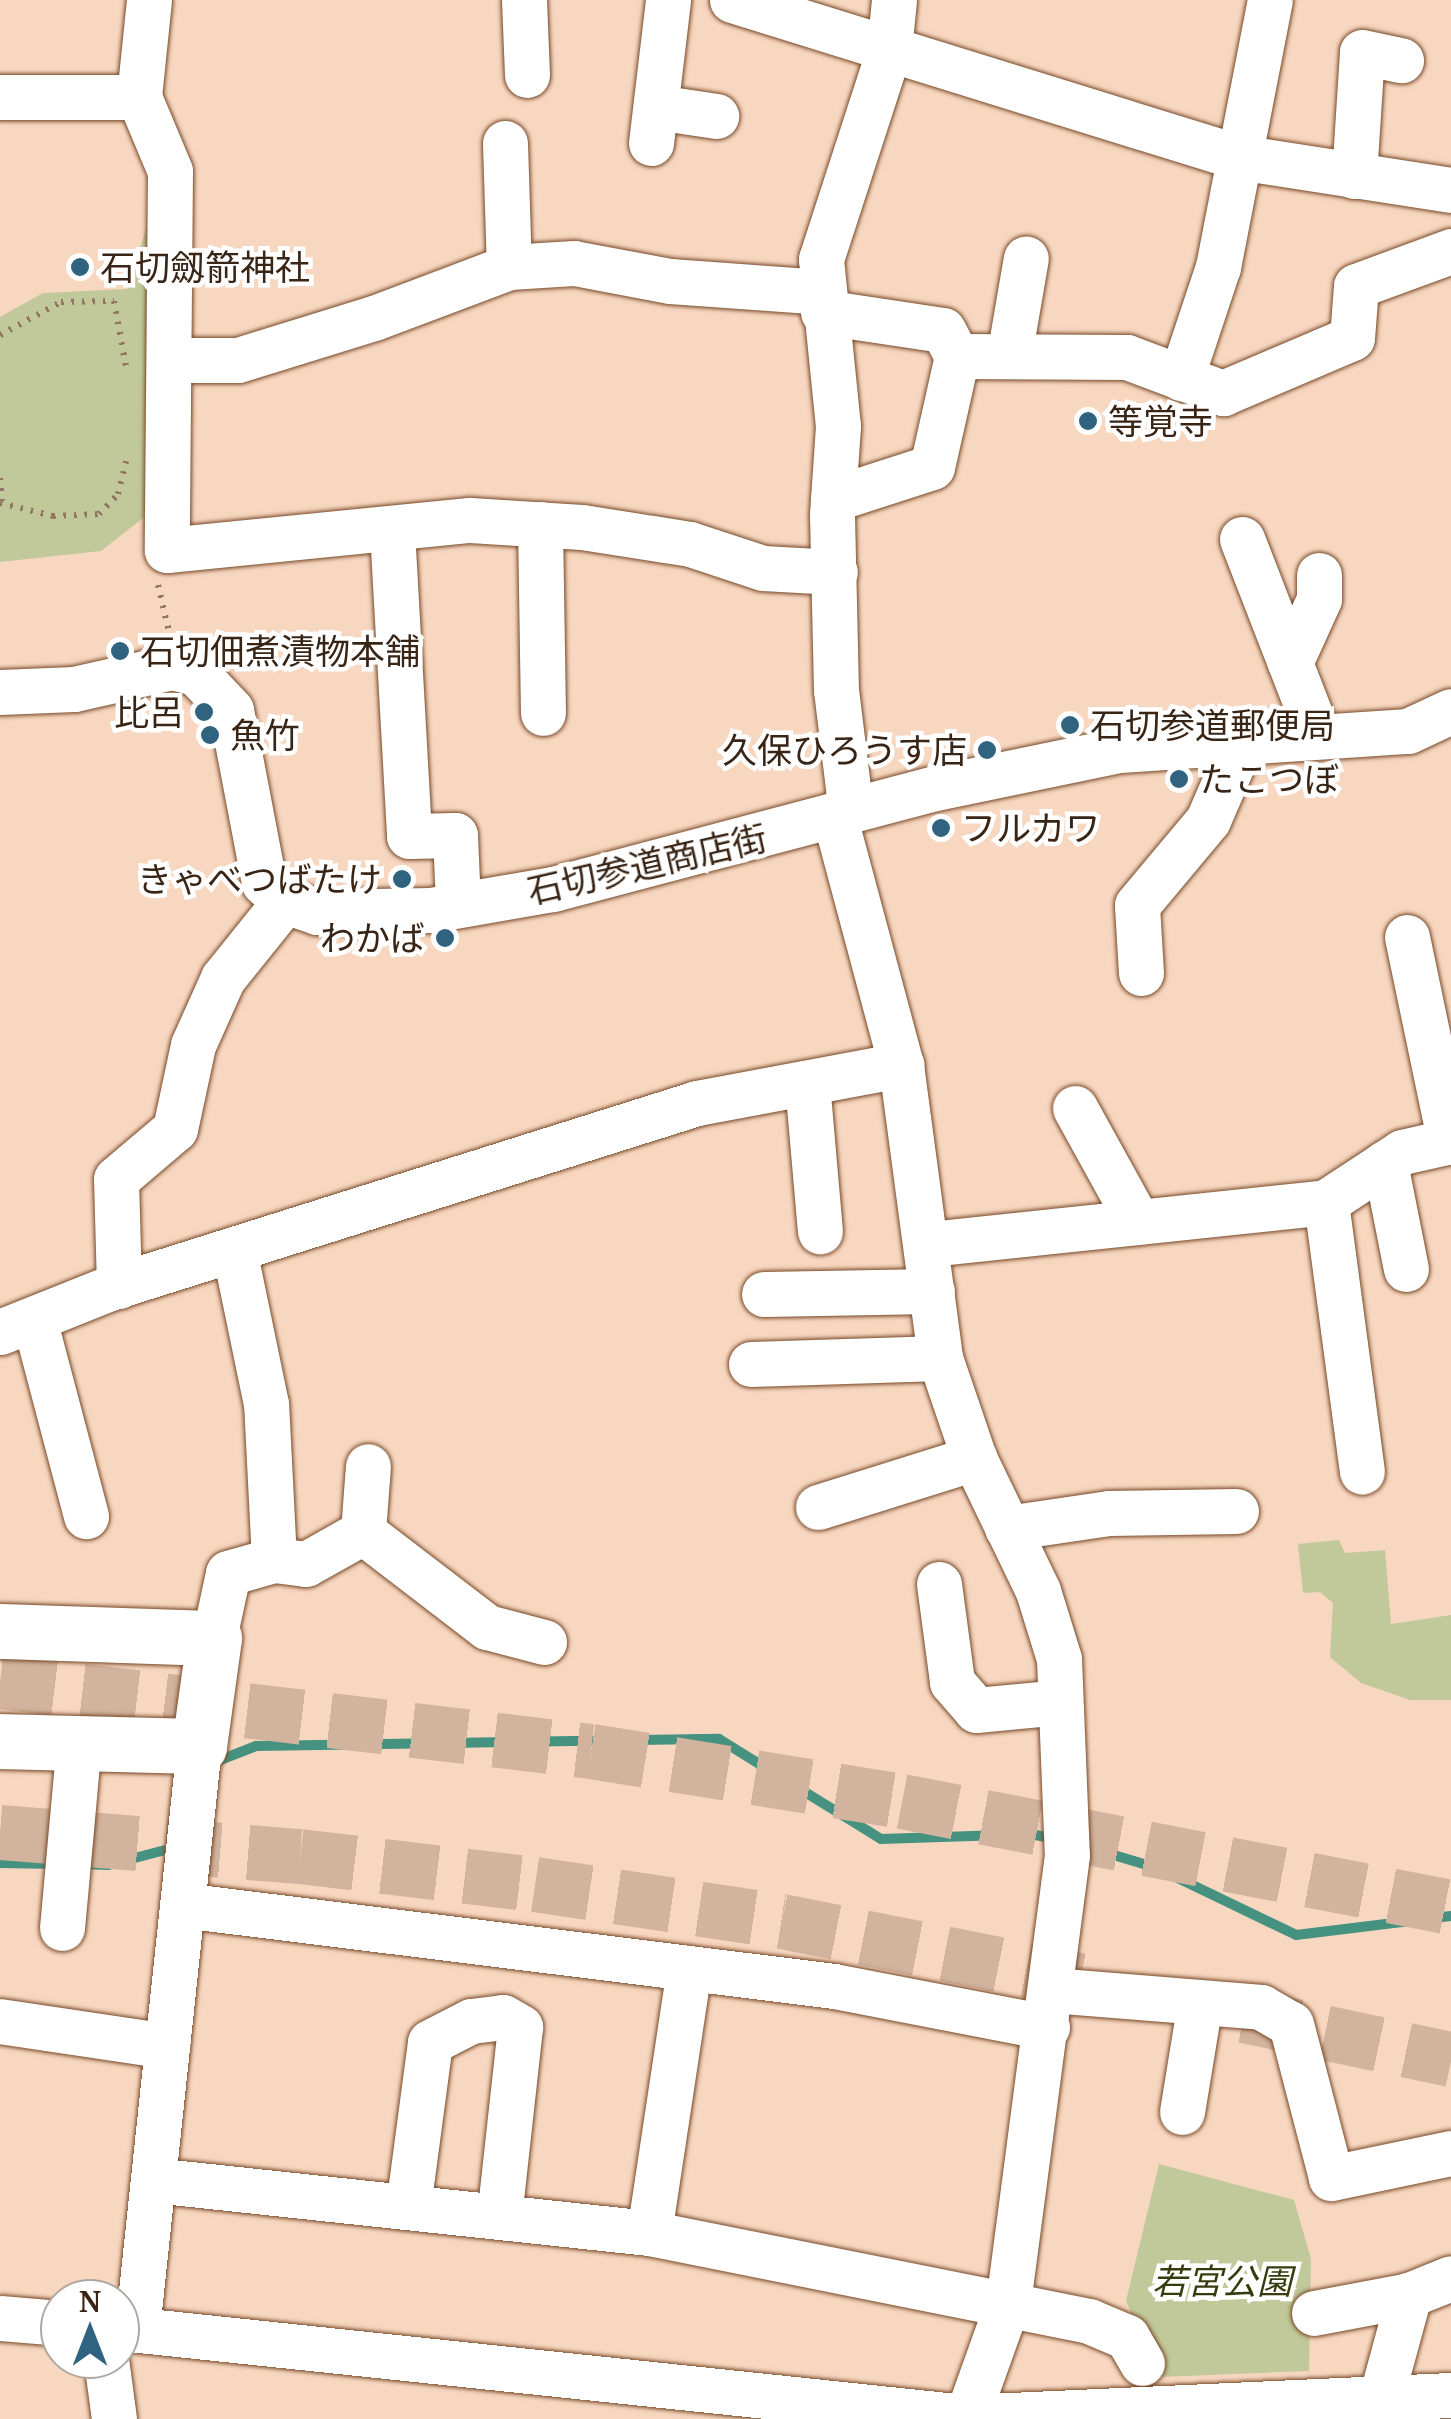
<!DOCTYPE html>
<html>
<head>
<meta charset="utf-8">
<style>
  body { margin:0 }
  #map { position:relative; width:1451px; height:2419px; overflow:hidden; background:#f8d7c0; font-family:"Noto Serif","Noto Sans JP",serif }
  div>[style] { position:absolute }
  .green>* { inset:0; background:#c1c99a }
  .stream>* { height:10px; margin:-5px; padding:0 5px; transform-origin:5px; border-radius:5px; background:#469280 }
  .highway-tunnel>* { height:55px; margin-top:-27.5px; transform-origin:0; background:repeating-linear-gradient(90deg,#d2b39e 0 55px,transparent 0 83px) }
  .path>* { height:6px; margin-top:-3px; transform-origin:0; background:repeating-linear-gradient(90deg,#907663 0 2.5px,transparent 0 10.5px) }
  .roads { filter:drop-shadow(0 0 2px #774927) drop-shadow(0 0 2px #774927) }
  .minor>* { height:45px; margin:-22.5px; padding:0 22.5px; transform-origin:22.5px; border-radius:22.5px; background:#fff }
  .major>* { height:55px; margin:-27.5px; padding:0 27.5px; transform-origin:27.5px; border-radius:27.5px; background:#fff }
  .dots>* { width:28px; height:28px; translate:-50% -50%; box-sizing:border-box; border:5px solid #fff; border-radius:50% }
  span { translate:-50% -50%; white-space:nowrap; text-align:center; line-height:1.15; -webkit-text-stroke:9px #fff; paint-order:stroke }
  .poi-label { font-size:35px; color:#392516 }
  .left { translate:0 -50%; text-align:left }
  .right { translate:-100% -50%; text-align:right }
  .street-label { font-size:35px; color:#392516 }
  .park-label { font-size:35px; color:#373c0e; font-style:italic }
  .north { position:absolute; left:40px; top:2279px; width:100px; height:100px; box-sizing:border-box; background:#fff; border:2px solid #b0a8a2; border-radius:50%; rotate:0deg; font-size:28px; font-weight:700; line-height:40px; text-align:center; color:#392516 }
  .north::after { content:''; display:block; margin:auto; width:35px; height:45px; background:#306380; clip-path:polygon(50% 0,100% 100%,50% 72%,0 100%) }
</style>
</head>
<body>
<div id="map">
  <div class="green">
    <i style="clip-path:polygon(153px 207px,152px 511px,101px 551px,0 562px,0 317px,43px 293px,127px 289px)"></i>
    <i style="clip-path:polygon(1339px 1540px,1345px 1553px,1385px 1550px,1391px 1624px,1451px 1615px,1451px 1700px,1410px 1700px,1361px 1683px,1330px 1657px,1333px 1603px,1320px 1592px,1303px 1593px,1298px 1544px)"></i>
    <i style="clip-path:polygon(1159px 2164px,1294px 2200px,1311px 2259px,1309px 2371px,1160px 2377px,1126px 2301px)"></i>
  </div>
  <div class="stream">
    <i style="left:215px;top:1762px;width:44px;rotate:-21.3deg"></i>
    <i style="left:256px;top:1746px;width:463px;rotate:-0.9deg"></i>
    <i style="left:719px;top:1739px;width:190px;rotate:31.7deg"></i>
    <i style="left:881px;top:1839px;width:150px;rotate:-1.9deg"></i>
    <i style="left:1031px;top:1834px;width:25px;rotate:12deg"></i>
    <i style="left:1077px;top:1844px;width:84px;rotate:16.7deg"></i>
    <i style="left:1157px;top:1868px;width:154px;rotate:25.7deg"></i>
    <i style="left:1296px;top:1935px;width:156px;rotate:-7deg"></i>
    <i style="left:0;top:1863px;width:57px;rotate:1deg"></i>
    <i style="left:79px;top:1864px;width:29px;rotate:2deg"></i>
    <i style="left:108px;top:1865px;width:67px;rotate:-14.7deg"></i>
  </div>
  <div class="highway-tunnel">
    <i style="left:0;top:1681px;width:595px;rotate:6.75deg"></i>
    <i style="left:591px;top:1751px;width:315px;rotate:9.1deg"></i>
    <i style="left:902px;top:1801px;width:559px;rotate:10.93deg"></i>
    <i style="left:0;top:1832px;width:301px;rotate:4.6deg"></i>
    <i style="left:300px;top:1856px;width:237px;rotate:6.8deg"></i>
    <i style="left:535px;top:1884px;width:250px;rotate:8.5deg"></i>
    <i style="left:782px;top:1921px;width:325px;rotate:11.2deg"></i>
    <i style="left:1244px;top:2015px;width:212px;rotate:12deg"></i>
  </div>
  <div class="path">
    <i style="left:0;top:335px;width:69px;rotate:-28.4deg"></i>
    <i style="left:61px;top:302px;width:53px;rotate:-1.1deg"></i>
    <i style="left:114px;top:301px;width:72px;rotate:79.6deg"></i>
    <i style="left:0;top:478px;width:23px;rotate:85deg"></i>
    <i style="left:0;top:503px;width:55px;rotate:13.8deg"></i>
    <i style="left:53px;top:516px;width:46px;rotate:-2.5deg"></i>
    <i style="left:99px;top:514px;width:28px;rotate:-46deg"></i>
    <i style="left:118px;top:494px;width:34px;rotate:-76deg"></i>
    <i style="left:158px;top:585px;width:47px;rotate:76.6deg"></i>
  </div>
  <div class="roads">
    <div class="minor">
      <i style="left:149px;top:0;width:98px;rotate:95.9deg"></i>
      <i style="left:139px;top:97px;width:80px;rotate:67.3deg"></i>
      <i style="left:170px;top:171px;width:379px;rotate:90.5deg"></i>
      <i style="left:167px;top:550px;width:304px;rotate:-5.7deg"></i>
      <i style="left:470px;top:520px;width:112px;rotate:3.6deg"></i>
      <i style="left:582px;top:527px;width:109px;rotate:8.9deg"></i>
      <i style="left:690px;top:544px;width:77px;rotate:18.2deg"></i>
      <i style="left:763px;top:568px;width:72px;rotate:3.2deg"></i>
      <i style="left:524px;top:0;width:75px;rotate:87.7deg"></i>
      <i style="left:732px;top:0;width:530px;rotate:17.24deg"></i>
      <i style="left:1238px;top:157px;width:216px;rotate:8.8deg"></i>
      <i style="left:894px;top:0;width:50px;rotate:95.7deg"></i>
      <i style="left:889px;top:50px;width:220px;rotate:108deg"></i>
      <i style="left:821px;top:259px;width:168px;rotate:84.2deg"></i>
      <i style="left:838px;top:426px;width:89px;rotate:93.9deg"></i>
      <i style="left:832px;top:515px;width:175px;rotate:88.7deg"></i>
      <i style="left:836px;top:690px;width:107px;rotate:83deg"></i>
      <i style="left:849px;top:796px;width:32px;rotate:112deg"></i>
      <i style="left:837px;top:826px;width:247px;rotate:75deg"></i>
      <i style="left:901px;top:1065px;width:296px;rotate:82.4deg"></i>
      <i style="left:940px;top:1358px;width:106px;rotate:71.2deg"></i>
      <i style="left:974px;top:1458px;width:148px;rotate:64.3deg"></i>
      <i style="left:1038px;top:1591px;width:71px;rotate:72.8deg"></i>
      <i style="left:1059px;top:1659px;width:196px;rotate:87.7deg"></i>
      <i style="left:1067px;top:1855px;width:451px;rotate:97.5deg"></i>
      <i style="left:1008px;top:2302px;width:124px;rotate:109.7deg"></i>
      <i style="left:0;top:97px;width:139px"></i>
      <i style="left:656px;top:107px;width:61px;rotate:8.5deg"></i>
      <i style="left:505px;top:143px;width:124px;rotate:88.2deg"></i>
      <i style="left:651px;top:143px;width:144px;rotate:-83.2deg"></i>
      <i style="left:1354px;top:176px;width:124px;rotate:-86.3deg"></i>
      <i style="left:1362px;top:52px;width:40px;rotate:12deg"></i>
      <i style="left:823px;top:312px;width:121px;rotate:8.5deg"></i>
      <i style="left:943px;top:330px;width:30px;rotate:62deg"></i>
      <i style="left:1009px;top:356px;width:99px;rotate:-80.2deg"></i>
      <i style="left:169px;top:360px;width:69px"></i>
      <i style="left:238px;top:360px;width:142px;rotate:-17.2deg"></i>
      <i style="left:374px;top:318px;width:144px;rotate:-20.7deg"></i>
      <i style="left:509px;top:267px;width:65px;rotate:-3.5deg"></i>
      <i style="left:574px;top:263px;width:98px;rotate:10.6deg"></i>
      <i style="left:670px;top:281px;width:152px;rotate:4.1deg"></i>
      <i style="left:1181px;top:378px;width:117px;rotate:-71.6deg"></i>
      <i style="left:1218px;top:267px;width:272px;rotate:-79deg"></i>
      <i style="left:833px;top:499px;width:104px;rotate:-17.9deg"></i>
      <i style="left:932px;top:467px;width:114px;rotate:-77.3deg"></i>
      <i style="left:957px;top:356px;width:170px;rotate:0.3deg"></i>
      <i style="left:1127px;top:357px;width:103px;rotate:20.6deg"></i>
      <i style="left:1223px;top:393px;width:140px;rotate:-23.1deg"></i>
      <i style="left:1352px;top:338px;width:52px;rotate:-85.6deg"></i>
      <i style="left:1356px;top:286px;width:101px;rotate:-20.2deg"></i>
      <i style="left:540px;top:524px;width:189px;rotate:89.1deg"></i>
      <i style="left:392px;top:530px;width:306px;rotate:86.8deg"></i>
      <i style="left:409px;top:836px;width:46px;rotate:-1.2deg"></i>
      <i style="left:455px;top:835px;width:69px;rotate:87.5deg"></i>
      <i style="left:1242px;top:539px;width:210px;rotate:68.8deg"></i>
      <i style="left:1290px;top:663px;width:70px;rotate:-65.6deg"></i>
      <i style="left:1319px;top:599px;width:24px;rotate:-90deg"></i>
      <i style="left:0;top:692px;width:74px;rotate:-2.3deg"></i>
      <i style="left:74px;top:689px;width:100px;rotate:-12.7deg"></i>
      <i style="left:172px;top:667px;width:25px;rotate:14deg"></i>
      <i style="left:196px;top:673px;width:51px;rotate:46.6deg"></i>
      <i style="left:231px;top:710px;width:176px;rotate:79.2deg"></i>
      <i style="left:264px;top:883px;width:28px;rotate:41deg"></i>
      <i style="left:285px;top:901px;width:34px;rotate:19deg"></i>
      <i style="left:317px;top:912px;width:114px;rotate:-1deg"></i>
      <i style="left:431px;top:910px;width:124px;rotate:-9.8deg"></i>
      <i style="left:553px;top:889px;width:396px;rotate:-14.8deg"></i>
      <i style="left:936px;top:788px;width:188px;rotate:-11.7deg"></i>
      <i style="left:1120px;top:750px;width:289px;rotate:-3.8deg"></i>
      <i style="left:1408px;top:731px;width:47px;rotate:-24.9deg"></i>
      <i style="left:1407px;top:937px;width:209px;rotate:78.2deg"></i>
      <i style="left:1141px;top:973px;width:68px;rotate:-93.4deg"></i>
      <i style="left:1137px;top:905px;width:111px;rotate:-50.1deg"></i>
      <i style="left:1208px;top:820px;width:88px;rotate:-66.6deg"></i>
      <i style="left:807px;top:1083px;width:149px;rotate:85deg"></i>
      <i style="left:1075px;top:1108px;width:130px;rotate:61.1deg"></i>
      <i style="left:1385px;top:1163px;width:108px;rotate:78.8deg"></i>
      <i style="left:1326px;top:1202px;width:272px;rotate:82.4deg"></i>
      <i style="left:929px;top:1244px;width:399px;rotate:-6deg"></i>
      <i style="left:1326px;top:1202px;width:91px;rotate:-33.3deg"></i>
      <i style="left:1402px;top:1152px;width:50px;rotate:-12.7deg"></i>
      <i style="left:119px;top:1286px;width:107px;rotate:-91.6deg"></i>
      <i style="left:116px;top:1179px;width:77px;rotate:-40.3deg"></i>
      <i style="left:175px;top:1129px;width:86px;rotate:-77.9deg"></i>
      <i style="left:193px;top:1045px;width:73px;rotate:-65.9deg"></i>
      <i style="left:223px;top:978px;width:99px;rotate:-51.2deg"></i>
      <i style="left:764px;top:1294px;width:168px;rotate:-1deg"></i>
      <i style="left:34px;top:1319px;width:204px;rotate:75.2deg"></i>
      <i style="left:0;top:1332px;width:118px;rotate:-21.8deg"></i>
      <i style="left:110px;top:1288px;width:615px;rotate:-17.49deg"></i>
      <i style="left:697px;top:1103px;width:208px;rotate:-10.6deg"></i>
      <i style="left:751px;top:1364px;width:189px;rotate:-1.8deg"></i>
      <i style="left:818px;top:1507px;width:164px;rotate:-17.4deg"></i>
      <i style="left:1007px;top:1528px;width:103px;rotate:-8.4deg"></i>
      <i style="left:1109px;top:1513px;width:127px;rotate:-0.9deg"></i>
      <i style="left:363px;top:1532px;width:156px;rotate:37.5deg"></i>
      <i style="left:487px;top:1627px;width:59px;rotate:14.7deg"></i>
      <i style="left:274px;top:1560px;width:32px;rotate:7deg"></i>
      <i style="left:306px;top:1564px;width:65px;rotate:-29.3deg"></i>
      <i style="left:363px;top:1532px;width:66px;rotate:-85.7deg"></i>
      <i style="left:939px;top:1584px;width:99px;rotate:82.4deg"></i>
      <i style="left:952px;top:1682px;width:37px;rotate:49deg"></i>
      <i style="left:976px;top:1710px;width:84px;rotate:-5.4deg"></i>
      <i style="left:214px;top:1638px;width:66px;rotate:-77.8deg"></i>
      <i style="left:228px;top:1573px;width:48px;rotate:-15.8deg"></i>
      <i style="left:274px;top:1560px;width:156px;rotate:-92.9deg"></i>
      <i style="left:266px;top:1404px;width:158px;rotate:-101.7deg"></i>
      <i style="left:182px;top:1905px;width:657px;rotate:7.08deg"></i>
      <i style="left:834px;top:1986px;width:217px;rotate:10.9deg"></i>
      <i style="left:62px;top:1928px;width:187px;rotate:-84.8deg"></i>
      <i style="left:1051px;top:1990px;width:211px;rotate:4.6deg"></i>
      <i style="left:1261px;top:2007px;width:34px;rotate:30deg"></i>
      <i style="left:1291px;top:2024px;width:159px;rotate:75.4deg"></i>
      <i style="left:1331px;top:2178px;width:123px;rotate:-11.8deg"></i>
      <i style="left:0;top:2021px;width:169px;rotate:8.5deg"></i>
      <i style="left:1182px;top:2112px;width:111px;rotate:-80.7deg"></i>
      <i style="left:153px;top:2180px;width:499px;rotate:6.1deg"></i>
      <i style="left:649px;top:2233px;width:449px;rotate:11.3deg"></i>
      <i style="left:1089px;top:2321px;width:41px;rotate:22.8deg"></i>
      <i style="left:1127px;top:2337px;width:30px;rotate:60deg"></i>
      <i style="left:408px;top:2207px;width:166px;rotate:-82.4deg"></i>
      <i style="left:430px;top:2042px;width:46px;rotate:-27.1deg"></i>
      <i style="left:471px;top:2021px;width:32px;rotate:-7deg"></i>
      <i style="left:503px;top:2017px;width:20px;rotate:30deg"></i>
      <i style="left:520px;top:2027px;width:191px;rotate:96.3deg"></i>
      <i style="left:649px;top:2233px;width:268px;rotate:-81.4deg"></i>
      <i style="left:1314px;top:2313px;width:97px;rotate:-10.7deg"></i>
      <i style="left:1409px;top:2295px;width:45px;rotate:-22deg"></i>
      <i style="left:0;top:2318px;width:60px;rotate:4.8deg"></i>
      <i style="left:120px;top:2328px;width:851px;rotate:6.01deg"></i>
      <i style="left:966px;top:2417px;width:485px;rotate:-2.6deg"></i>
      <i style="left:137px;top:2329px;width:586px;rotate:-83.93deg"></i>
      <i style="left:106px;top:2359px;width:61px;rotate:82.4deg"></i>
      <i style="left:1381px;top:2398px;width:107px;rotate:-74.8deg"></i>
    </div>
    <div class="major">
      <i style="left:0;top:1631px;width:214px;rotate:1.9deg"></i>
      <i style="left:214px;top:1638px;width:109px;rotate:97.9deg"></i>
      <i style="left:199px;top:1746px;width:199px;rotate:-178.6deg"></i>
    </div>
  </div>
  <div class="dots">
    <i style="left:80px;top:267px;background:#306380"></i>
    <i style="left:1088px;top:421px;background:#306380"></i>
    <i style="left:120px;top:651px;background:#306380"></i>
    <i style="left:204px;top:712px;background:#306380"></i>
    <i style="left:1070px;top:725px;background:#306380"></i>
    <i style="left:210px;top:735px;background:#306380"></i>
    <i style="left:987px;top:750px;background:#306380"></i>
    <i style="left:1179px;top:779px;background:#306380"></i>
    <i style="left:941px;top:828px;background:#306380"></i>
    <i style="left:402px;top:879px;background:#306380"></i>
    <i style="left:445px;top:938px;background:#306380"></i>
  </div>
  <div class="poi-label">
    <span class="left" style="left:100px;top:267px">石切劔箭神社</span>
    <span class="left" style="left:1108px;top:421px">等覚寺</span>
    <span class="left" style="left:140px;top:651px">石切佃煮漬物本舗</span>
    <span class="right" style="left:184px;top:712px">比呂</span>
    <span class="left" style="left:1090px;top:725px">石切参道郵便局</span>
    <span class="left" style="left:230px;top:735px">魚竹</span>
    <span class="right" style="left:967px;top:750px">久保ひろうす店</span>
    <span class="left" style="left:1199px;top:779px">たこつぼ</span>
    <span class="left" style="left:961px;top:828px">フルカワ</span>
    <span class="right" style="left:382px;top:879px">きゃべつばたけ</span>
    <span class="right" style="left:425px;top:938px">わかば</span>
  </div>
  <div class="street-label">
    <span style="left:647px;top:864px;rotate:-13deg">石切参道商店街</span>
  </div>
  <div class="park-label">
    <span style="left:1222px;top:2281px">若宮公園</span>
  </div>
  <div class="north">N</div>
</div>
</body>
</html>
